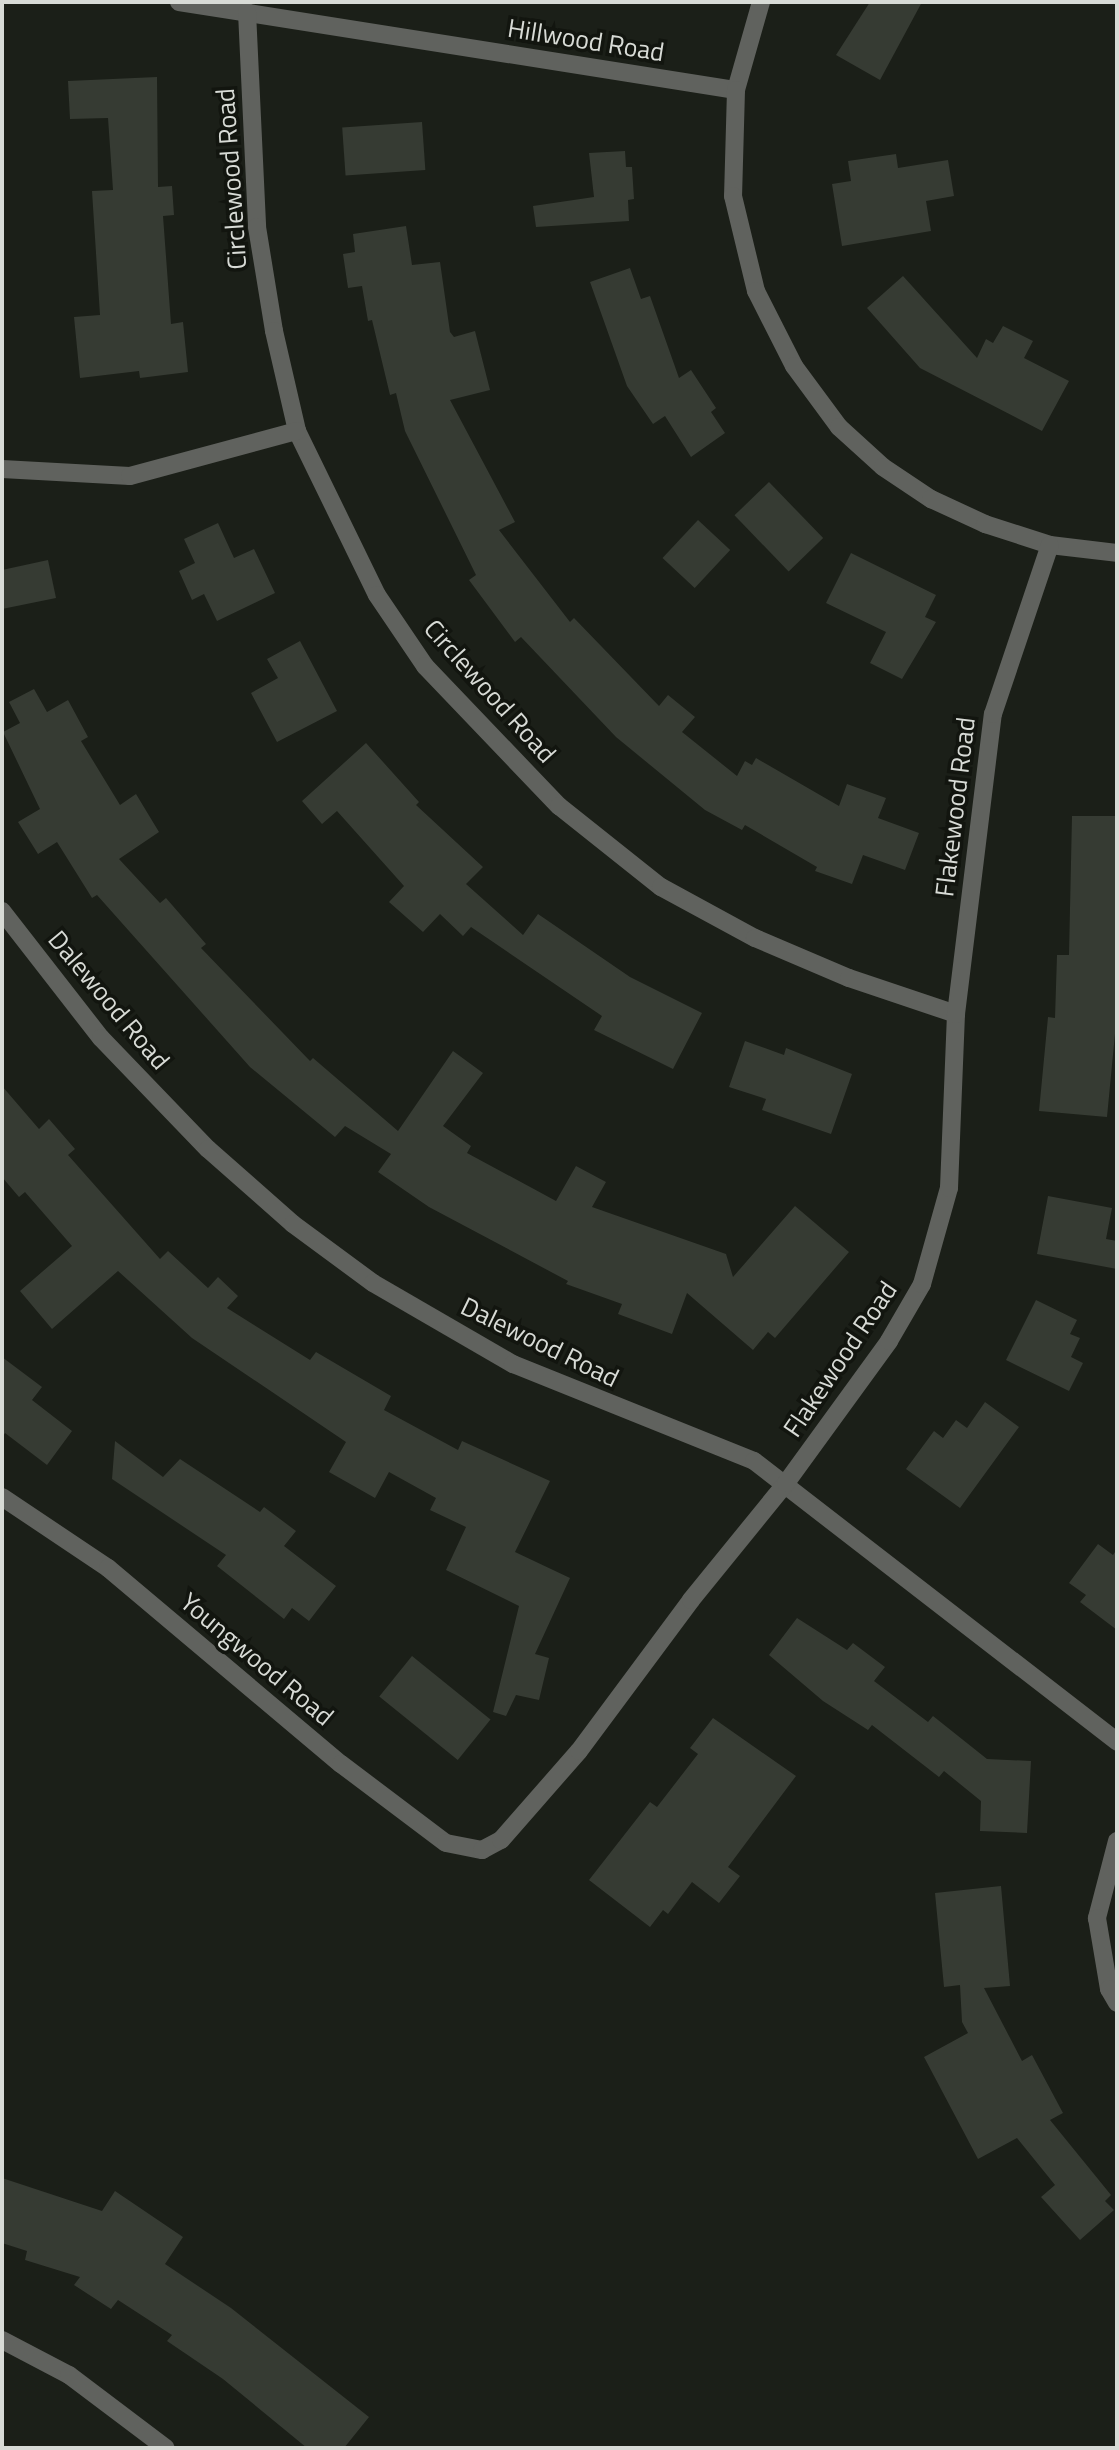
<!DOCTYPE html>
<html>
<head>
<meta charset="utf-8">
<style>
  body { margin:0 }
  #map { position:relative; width:1119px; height:2450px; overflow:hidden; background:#1b1f18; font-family:"Titillium Web",sans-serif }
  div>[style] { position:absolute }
  .building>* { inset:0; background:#363b33; transform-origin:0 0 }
  .minor>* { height:18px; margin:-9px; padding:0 9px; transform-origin:9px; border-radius:9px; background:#60625e }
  span { translate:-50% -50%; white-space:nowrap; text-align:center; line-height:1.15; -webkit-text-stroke:7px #12150f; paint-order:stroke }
  .street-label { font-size:26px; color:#d8dbd6 }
  .frame { position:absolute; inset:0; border:4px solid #d8dbd6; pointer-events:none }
</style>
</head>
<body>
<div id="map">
  <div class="building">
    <i style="clip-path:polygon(870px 2px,922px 2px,880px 80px,836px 55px)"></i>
    <i style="clip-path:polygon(157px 77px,158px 187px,172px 186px,174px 215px,163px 216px,171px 324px,183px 322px,188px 372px,140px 378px,139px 371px,80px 378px,74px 317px,100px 315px,92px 191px,113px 190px,108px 118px,70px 119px,68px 81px)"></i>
    <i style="left:422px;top:122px;width:48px;height:80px;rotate:86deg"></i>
    <i style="clip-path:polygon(625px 151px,626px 167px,632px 167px,634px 199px,628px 200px,629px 221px,536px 227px,533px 206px,594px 197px,589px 153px)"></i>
    <i style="clip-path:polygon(896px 154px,898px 168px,948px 160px,954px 196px,926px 201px,931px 231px,842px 246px,832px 184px,851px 181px,848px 161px)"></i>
    <i style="clip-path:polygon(406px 226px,412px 265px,440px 262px,450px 332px,454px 337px,475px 331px,490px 390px,450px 400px,515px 522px,499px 530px,570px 622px,574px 618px,659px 706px,668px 695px,695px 717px,682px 732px,737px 776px,745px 761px,752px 765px,756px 758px,839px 806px,847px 784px,886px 798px,878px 818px,919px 833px,905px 870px,863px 855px,852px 884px,815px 871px,817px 867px,745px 825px,742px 830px,705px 810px,616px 737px,521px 637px,515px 642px,469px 580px,476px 575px,405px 431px,396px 393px,390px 395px,372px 320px,368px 321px,362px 286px,348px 288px,343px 254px,355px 252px,353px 234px)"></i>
    <i style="clip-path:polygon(630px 268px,641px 299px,650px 296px,679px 378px,691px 370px,716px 408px,711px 412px,725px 433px,691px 457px,665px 416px,653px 424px,627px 386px,590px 282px)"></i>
    <i style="clip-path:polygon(903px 276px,977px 358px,986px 339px,993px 343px,1003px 326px,1033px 341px,1024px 358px,1069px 381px,1042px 431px,920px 368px,867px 308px)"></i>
    <i style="left:769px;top:482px;width:78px;height:48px;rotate:46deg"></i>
    <i style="left:698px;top:520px;width:44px;height:52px;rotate:43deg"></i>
    <i style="clip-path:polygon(218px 523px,234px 558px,254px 549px,275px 593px,217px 621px,204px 594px,192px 600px,179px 571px,195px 563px,184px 539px)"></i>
    <i style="clip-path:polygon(851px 553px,936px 595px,925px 617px,936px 622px,902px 679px,870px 663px,886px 632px,826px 603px)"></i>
    <i style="clip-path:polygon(48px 560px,56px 598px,2px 609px,2px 570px)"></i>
    <i style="clip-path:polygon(300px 641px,337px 711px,277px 742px,251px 693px,278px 678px,267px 659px)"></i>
    <i style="clip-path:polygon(34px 689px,47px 712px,68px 700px,88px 737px,81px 741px,120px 805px,136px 794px,159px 832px,119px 859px,160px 903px,166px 898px,206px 944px,201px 948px,310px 1061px,313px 1058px,398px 1131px,453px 1051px,483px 1073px,443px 1126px,471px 1146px,467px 1153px,556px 1201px,576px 1166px,606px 1182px,592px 1207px,726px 1254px,733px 1277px,795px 1206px,849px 1252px,775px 1338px,768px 1332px,753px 1350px,687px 1293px,672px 1334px,618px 1314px,622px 1304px,566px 1284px,568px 1281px,429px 1207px,378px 1172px,391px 1154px,345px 1126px,335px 1137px,250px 1067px,97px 895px,92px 898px,57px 842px,38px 854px,18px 822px,40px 809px,3px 732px,20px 723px,9px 702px)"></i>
    <i style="clip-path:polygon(366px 743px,419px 802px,416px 805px,483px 867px,466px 884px,523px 935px,538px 914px,630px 977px,702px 1013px,673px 1069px,594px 1030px,602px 1016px,471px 927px,463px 936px,440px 914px,423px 932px,389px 902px,404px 886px,337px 811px,322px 824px,302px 801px)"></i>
    <i style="clip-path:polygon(1072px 816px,1117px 816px,1117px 1013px,1107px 1117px,1039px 1111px,1048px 1017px,1055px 1018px,1057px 955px,1069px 955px)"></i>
    <i style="clip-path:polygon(745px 1041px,784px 1055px,786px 1048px,852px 1074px,831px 1134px,762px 1110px,766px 1099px,729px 1087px)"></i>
    <i style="clip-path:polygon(2px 1086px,39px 1129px,49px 1119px,75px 1149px,68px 1155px,160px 1259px,168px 1251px,208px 1288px,218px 1277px,238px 1296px,227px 1308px,310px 1360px,316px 1352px,391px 1396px,384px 1410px,458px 1450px,462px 1441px,550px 1481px,515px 1552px,570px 1578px,535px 1654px,549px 1658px,539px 1700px,516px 1695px,506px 1716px,493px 1712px,519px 1606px,446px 1570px,466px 1527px,430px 1510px,436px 1498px,389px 1472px,375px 1498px,329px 1472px,346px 1442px,192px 1338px,118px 1271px,52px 1329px,20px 1291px,72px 1246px,25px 1192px,19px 1197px,2px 1177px)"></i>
    <i style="clip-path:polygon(1048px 1196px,1112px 1208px,1106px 1239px,1117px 1241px,1117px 1269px,1037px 1254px)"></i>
    <i style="clip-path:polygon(1036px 1300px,1077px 1320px,1070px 1334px,1080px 1338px,1071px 1357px,1083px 1363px,1069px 1391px,1006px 1360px)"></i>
    <i style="clip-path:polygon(2px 1357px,42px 1387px,32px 1400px,72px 1431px,47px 1465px,5px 1433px,2px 1438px)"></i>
    <i style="clip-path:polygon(985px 1402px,1019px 1427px,960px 1508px,906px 1469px,934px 1431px,943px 1438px,956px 1420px,967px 1428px)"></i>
    <i style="clip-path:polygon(115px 1441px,163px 1477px,180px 1459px,260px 1512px,264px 1507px,296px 1531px,284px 1546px,336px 1586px,309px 1621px,292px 1608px,284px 1619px,217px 1566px,226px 1555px,112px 1479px)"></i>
    <i style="clip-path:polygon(1098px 1544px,1113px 1555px,1117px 1549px,1117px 1630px,1080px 1602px,1086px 1595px,1069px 1583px)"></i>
    <i style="clip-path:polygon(797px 1618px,847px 1650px,853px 1643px,885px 1667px,874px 1681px,928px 1722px,933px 1716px,987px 1759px,1031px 1761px,1027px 1833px,980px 1831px,981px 1801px,944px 1771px,939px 1777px,872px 1725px,868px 1730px,823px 1701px,769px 1655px)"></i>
    <i style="left:412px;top:1656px;width:101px;height:52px;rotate:39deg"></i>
    <i style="clip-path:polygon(713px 1718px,796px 1776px,728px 1867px,740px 1876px,719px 1903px,692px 1882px,668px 1914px,663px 1910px,650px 1927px,589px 1880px,650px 1802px,657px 1807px,698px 1754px,690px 1748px)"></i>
    <i style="clip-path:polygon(1001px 1886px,1010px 1986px,984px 1988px,1022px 2061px,1032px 2055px,1063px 2113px,1050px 2120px,1111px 2195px,1105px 2201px,1114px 2210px,1080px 2240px,1041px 2197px,1055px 2185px,1017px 2138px,978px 2159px,924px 2057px,968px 2033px,962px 2022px,960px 1985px,944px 1987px,935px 1893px)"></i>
    <i style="clip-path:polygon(2px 2178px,102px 2211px,115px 2191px,183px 2237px,165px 2264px,231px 2308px,369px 2417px,344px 2448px,307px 2448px,223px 2379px,167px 2341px,172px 2335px,118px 2300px,111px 2309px,74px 2285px,80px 2277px,25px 2260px,27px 2251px,2px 2243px)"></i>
  </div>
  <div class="minor">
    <i style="left:179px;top:2px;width:564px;rotate:8.98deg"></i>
    <i style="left:761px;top:2px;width:91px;rotate:105.9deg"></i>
    <i style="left:736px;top:90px;width:106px;rotate:91.6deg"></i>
    <i style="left:733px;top:196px;width:98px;rotate:76.4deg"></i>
    <i style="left:756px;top:291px;width:84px;rotate:63.1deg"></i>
    <i style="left:794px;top:366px;width:76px;rotate:53.6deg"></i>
    <i style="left:839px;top:427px;width:59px;rotate:42.3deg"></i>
    <i style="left:883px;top:467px;width:58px;rotate:33.7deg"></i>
    <i style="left:931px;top:499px;width:60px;rotate:24.8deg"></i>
    <i style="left:985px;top:524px;width:68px;rotate:17.9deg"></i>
    <i style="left:1050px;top:545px;width:67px;rotate:6.8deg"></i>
    <i style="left:247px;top:12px;width:215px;rotate:87.3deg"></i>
    <i style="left:257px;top:227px;width:105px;rotate:80.7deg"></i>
    <i style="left:274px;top:331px;width:103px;rotate:77deg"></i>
    <i style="left:297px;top:431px;width:182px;rotate:64deg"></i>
    <i style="left:377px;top:595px;width:86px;rotate:55.9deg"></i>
    <i style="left:425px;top:666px;width:194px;rotate:46.3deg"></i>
    <i style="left:559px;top:806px;width:130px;rotate:38.5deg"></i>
    <i style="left:661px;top:887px;width:107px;rotate:28.5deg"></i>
    <i style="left:755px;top:938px;width:102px;rotate:23.1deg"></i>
    <i style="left:849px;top:978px;width:113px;rotate:18.6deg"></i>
    <i style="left:2px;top:469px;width:128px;rotate:3.1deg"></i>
    <i style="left:130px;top:476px;width:173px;rotate:-15.1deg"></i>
    <i style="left:2px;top:911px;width:161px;rotate:52.1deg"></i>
    <i style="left:101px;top:1038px;width:154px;rotate:46.1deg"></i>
    <i style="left:208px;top:1149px;width:113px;rotate:41.4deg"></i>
    <i style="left:293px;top:1224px;width:99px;rotate:36.4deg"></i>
    <i style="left:373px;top:1283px;width:162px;rotate:30.1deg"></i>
    <i style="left:513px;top:1364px;width:260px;rotate:21.9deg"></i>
    <i style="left:754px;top:1461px;width:459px;rotate:37.7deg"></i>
    <i style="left:2px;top:1497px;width:128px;rotate:33.8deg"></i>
    <i style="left:108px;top:1568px;width:304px;rotate:40.1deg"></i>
    <i style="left:341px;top:1764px;width:131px;rotate:37deg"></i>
    <i style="left:446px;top:1843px;width:37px;rotate:11deg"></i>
    <i style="left:482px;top:1850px;width:21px;rotate:-28deg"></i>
    <i style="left:501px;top:1840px;width:118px;rotate:-48.8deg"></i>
    <i style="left:579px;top:1751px;width:188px;rotate:-53.4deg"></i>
    <i style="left:691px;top:1600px;width:151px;rotate:-50.9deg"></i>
    <i style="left:786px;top:1483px;width:175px;rotate:-54deg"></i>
    <i style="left:889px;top:1341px;width:66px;rotate:-59.9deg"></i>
    <i style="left:922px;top:1284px;width:100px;rotate:-74.3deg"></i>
    <i style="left:949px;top:1188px;width:174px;rotate:-87.7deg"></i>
    <i style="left:956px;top:1014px;width:302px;rotate:-83deg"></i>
    <i style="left:993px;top:714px;width:178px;rotate:-71.4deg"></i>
    <i style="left:1117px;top:1841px;width:80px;rotate:104.6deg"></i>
    <i style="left:1097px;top:1918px;width:72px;rotate:80.4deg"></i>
    <i style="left:1109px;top:1989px;width:16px;rotate:60deg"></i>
    <i style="left:2px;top:2340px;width:76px;rotate:27.6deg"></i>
    <i style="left:69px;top:2375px;width:121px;rotate:37deg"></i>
  </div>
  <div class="street-label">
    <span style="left:586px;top:40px;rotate:9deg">Hillwood Road</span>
    <span style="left:231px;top:179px;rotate:-94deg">Circlewood Road</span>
    <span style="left:490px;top:691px;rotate:48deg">Circlewood Road</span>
    <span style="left:955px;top:807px;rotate:-83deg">Flakewood Road</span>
    <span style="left:109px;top:1000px;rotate:50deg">Dalewood Road</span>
    <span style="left:540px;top:1342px;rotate:26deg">Dalewood Road</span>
    <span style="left:840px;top:1359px;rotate:-56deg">Flakewood Road</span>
    <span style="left:257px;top:1659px;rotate:40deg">Youngwood Road</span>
  </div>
  <div class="frame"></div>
</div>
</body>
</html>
